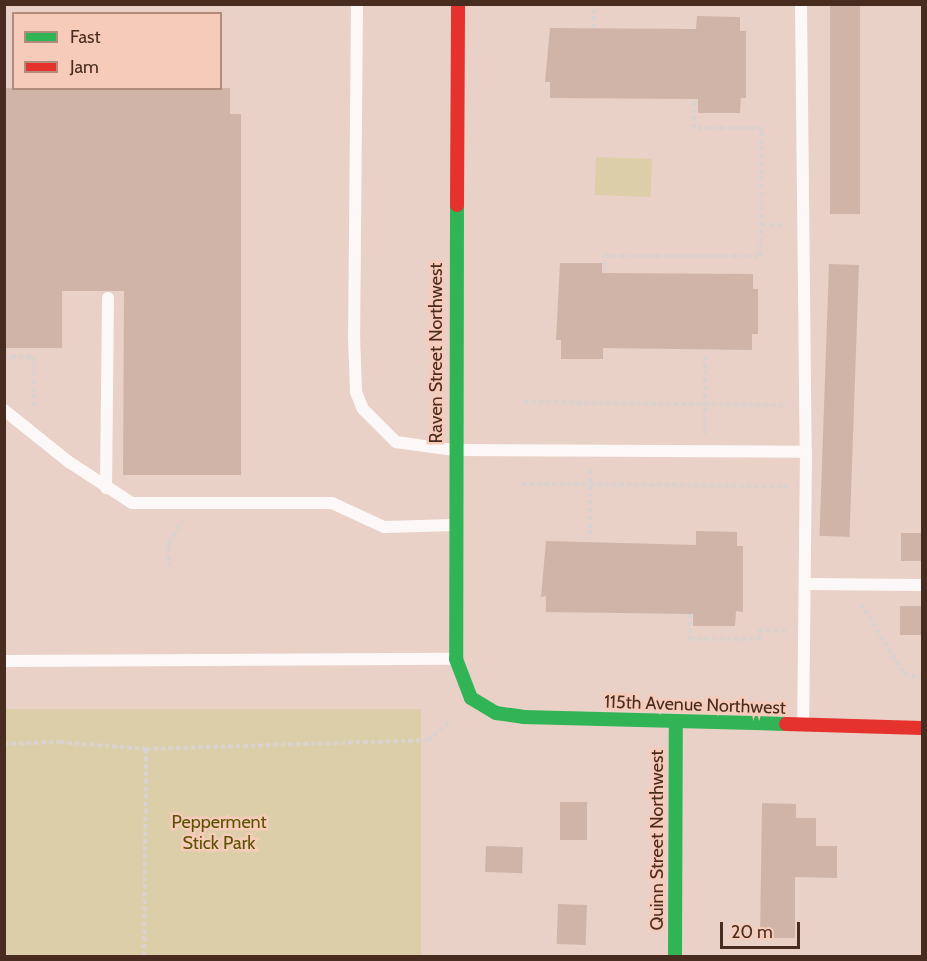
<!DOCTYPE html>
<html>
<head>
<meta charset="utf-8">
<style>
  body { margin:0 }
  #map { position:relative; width:927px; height:961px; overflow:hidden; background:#e9d1c7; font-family:Cabin,sans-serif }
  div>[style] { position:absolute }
  .green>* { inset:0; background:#dbcea9; transform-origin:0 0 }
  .building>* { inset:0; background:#d0b4a8; transform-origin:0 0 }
  .path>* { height:4px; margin-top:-2px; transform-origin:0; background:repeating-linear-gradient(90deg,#dad2cf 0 4.5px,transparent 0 7.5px) }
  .lane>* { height:12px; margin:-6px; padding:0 6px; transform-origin:6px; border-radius:6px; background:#fcf8f7 }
  .fast>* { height:14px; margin:-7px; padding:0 7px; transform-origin:7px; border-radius:7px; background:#30b455 }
  .jam>* { height:14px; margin:-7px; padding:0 7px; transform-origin:7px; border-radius:7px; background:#e5322d }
  span { translate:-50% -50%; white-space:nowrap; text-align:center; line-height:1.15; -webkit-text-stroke:5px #f7cbb9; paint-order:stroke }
  .street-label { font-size:18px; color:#482c20 }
  .park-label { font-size:18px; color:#595301 }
  .frame { position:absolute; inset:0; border:6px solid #482c20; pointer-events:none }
  .legend { position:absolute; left:12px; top:12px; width:210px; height:78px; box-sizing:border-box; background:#f7cbb9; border:2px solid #b18b7c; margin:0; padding:8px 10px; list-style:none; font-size:18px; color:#482c20 }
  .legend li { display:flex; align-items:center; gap:12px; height:30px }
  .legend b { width:30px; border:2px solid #b18b7c }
  .scale { position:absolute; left:720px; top:922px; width:80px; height:27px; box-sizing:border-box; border:3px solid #482c20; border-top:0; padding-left:8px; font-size:18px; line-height:21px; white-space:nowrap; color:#482c20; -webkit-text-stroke:4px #f7cbb9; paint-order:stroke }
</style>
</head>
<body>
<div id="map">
  <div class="green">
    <i style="left:596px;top:157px;width:56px;height:38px;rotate:2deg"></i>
    <i style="left:5px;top:709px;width:416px;height:247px"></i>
  </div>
  <div class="building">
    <i style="left:830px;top:4px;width:30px;height:210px"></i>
    <i style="clip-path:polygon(697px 16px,740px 17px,740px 31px,746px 31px,746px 98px,741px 98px,740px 113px,698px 113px,698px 99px,550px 98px,550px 82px,545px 82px,550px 28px,696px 29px)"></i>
    <i style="clip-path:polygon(4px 88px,230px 88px,230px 114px,241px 114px,241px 475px,123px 475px,124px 291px,62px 291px,62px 348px,4px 348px)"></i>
    <i style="clip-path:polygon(560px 263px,602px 263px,602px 273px,753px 274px,753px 289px,758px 289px,758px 334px,752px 334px,752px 350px,603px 348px,603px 359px,561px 359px,561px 340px,556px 340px)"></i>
    <i style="left:829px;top:264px;width:30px;height:272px;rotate:2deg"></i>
    <i style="clip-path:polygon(696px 531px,737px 532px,737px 546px,743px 546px,743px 612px,736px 611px,735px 626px,693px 626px,693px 614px,546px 612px,546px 596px,541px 597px,546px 541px,696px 545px)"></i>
    <i style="left:901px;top:533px;width:21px;height:28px"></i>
    <i style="left:900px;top:606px;width:22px;height:29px"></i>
    <i style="left:560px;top:802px;width:27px;height:38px"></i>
    <i style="clip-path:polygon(762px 803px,796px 804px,796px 818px,816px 818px,816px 846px,837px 846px,837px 878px,795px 877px,795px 938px,760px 938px)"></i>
    <i style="left:486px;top:846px;width:37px;height:26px;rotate:2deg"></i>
    <i style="left:558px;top:904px;width:29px;height:40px;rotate:2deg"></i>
  </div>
  <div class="path">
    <i style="left:594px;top:28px;width:24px;rotate:-90deg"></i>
    <i style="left:762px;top:225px;width:23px"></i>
    <i style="left:605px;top:273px;width:17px;rotate:-93deg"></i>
    <i style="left:604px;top:256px;width:157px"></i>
    <i style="left:761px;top:256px;width:128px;rotate:-89.6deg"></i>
    <i style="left:762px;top:128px;width:68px;rotate:180deg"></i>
    <i style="left:694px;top:128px;width:29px;rotate:-90deg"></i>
    <i style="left:705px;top:356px;width:78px;rotate:90deg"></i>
    <i style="left:4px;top:357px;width:29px"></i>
    <i style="left:33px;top:357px;width:49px;rotate:88.8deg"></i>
    <i style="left:524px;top:402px;width:263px;rotate:0.7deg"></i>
    <i style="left:522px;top:484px;width:266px;rotate:0.4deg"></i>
    <i style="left:590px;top:535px;width:65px;rotate:-90deg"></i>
    <i style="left:169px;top:567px;width:25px;rotate:-90deg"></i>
    <i style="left:169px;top:542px;width:24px;rotate:-57deg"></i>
    <i style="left:861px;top:604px;width:82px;rotate:58.4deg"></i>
    <i style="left:904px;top:674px;width:18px;rotate:13deg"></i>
    <i style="left:690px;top:614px;width:25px;rotate:92deg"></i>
    <i style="left:689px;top:639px;width:71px"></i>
    <i style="left:760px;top:639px;width:9px;rotate:-96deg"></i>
    <i style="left:759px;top:630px;width:27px;rotate:2deg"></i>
    <i style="left:4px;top:744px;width:56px;rotate:-2deg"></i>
    <i style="left:60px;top:742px;width:86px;rotate:4.7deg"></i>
    <i style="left:144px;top:956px;width:207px;rotate:-89.4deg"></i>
    <i style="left:146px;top:749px;width:282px;rotate:-1.8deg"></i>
    <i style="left:428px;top:740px;width:31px;rotate:-40deg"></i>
  </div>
  <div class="lane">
    <i style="left:357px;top:4px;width:331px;rotate:90.5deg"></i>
    <i style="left:354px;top:335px;width:57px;rotate:88deg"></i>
    <i style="left:356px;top:392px;width:18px;rotate:68deg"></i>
    <i style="left:363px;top:409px;width:47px;rotate:45deg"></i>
    <i style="left:396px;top:442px;width:59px;rotate:7.9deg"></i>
    <i style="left:454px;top:450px;width:352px;rotate:0.3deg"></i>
    <i style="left:801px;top:4px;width:448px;rotate:89.4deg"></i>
    <i style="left:806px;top:452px;width:273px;rotate:90.6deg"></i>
    <i style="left:4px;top:410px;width:83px;rotate:38.7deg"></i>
    <i style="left:69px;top:462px;width:75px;rotate:33.1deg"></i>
    <i style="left:132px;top:503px;width:200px"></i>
    <i style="left:332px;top:503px;width:57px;rotate:24.8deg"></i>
    <i style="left:384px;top:527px;width:71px;rotate:-1.6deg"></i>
    <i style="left:106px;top:488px;width:190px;rotate:-89.4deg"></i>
    <i style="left:805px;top:584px;width:117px;rotate:0.5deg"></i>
    <i style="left:4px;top:661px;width:452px;rotate:-0.3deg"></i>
  </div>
  <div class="fast">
    <i style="left:457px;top:205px;width:454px;rotate:90.1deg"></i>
    <i style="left:456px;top:659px;width:42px;rotate:69deg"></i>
    <i style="left:471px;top:698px;width:29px;rotate:31deg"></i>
    <i style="left:496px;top:713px;width:27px;rotate:8deg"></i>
    <i style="left:523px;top:717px;width:263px;rotate:1.5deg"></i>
    <i style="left:675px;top:956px;width:233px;rotate:-89.8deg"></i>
  </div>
  <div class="jam">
    <i style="left:457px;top:205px;width:201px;rotate:-89.7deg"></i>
    <i style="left:786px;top:724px;width:136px;rotate:1.7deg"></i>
  </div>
  <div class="street-label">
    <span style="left:436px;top:353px;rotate:-90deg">Raven Street Northwest</span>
    <span style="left:695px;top:705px;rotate:2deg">115th Avenue Northwest</span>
    <span style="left:657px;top:840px;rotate:-90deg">Quinn Street Northwest</span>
  </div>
  <div class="park-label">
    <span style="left:219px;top:833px">Pepperment<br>Stick Park</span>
  </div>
  <div class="frame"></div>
  <ul class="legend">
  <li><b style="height:8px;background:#30b455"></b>Fast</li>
  <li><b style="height:8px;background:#e5322d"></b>Jam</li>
  </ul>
  <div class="scale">20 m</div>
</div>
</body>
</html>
